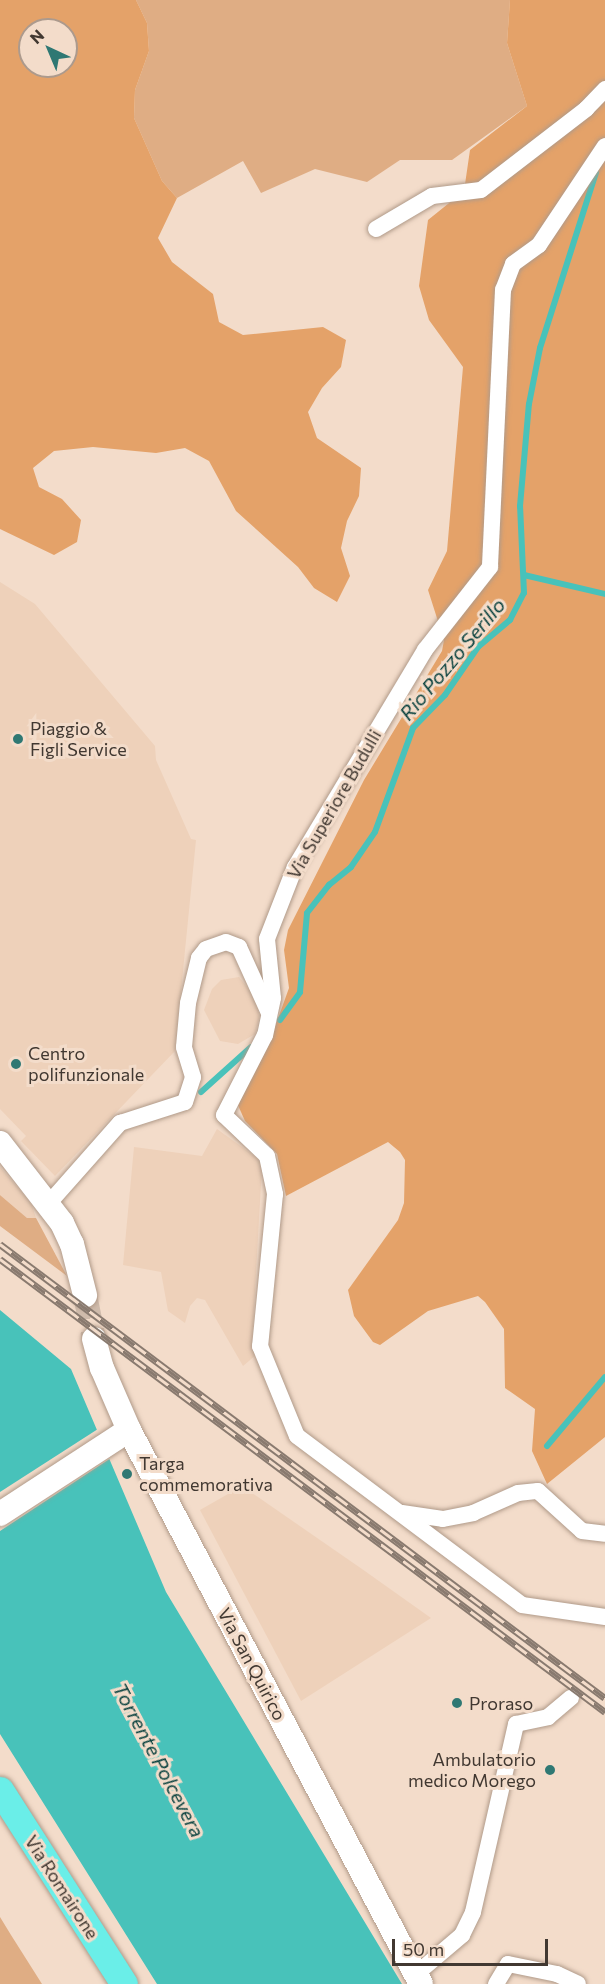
<!DOCTYPE html>
<html>
<head>
<meta charset="utf-8">
<style>
  body { margin:0 }
  #map { position:relative; width:605px; height:1984px; overflow:hidden; background:#f3dcca; font-family:Commissioner,sans-serif }
  div>[style] { position:absolute }
  .built>* { inset:0; background:#eed1ba }
  .green>* { inset:0; background:#dfad84 }
  .forest>* { inset:0; background:#e4a269 }
  .water>* { inset:0; background:#48c2ba }
  .pier>* { inset:0; background:#f3dcca }
  .stream>* { height:6px; margin:-3px; padding:0 3px; transform-origin:3px; border-radius:3px; background:#48c2ba }
  .secondary-tunnel>* { height:24px; margin-top:-12px; transform-origin:0; background:repeating-linear-gradient(90deg,#cfbbab 0 24px,transparent 0 36px) }
  .roads { filter:drop-shadow(0 0 2px #b09a89) drop-shadow(0 0 2px #b09a89) }
  .street>* { height:16px; margin:-8px; padding:0 8px; transform-origin:8px; border-radius:8px; background:#fff }
  .secondary>* { height:24px; margin:-12px; padding:0 12px; transform-origin:12px; border-radius:12px; background:#fff }
  .primary>* { height:27px; margin:-13.5px; padding:0 13.5px; transform-origin:13.5px; border-radius:13.5px; background:#6aeee8 }
  .rail>* { height:7px; margin-top:-3.5px; transform-origin:0; background:repeating-linear-gradient(90deg,#f3dcca 0 14px,#897a6f 0 28px); box-sizing:border-box; border-block:2px solid #897a6f }
  .dots>* { width:16px; height:16px; translate:-50% -50%; box-sizing:border-box; border:3px solid #f3dcca; border-radius:50% }
  span { translate:-50% -50%; white-space:nowrap; text-align:center; line-height:1.15; -webkit-text-stroke:6px #f3dcca; paint-order:stroke }
  .poi-label { font-size:18px; color:#413831 }
  .left { translate:0 -50%; text-align:left }
  .right { translate:-100% -50%; text-align:right }
  .street-label { font-size:18px; color:#413831 }
  .water-label { font-size:20px; color:#0a423f; font-style:italic }
  .north { position:absolute; left:18px; top:18px; width:60px; height:60px; box-sizing:border-box; background:#f3dcca; border:2px solid #ac9a8d; border-radius:50%; rotate:316deg; font-size:16px; font-weight:700; line-height:24px; text-align:center; color:#413831 }
  .north::after { content:''; display:block; margin:auto; width:21px; height:27px; background:#2f7873; clip-path:polygon(50% 0,100% 100%,50% 72%,0 100%) }
  .scale { position:absolute; left:392px; top:1939px; width:156px; height:27px; box-sizing:border-box; border:3px solid #413831; border-top:0; padding-left:8px; font-size:18px; line-height:21px; white-space:nowrap; color:#413831; -webkit-text-stroke:4px #f3dcca; paint-order:stroke }
</style>
</head>
<body>
<div id="map">
  <div class="built">
    <i style="clip-path:polygon(0 582px,35px 604px,155px 746px,156px 760px,191px 839px,196px 840px,175px 1051px,55px 1176px,21px 1141px,26px 1136px,0 1109px)"></i>
    <i style="clip-path:polygon(239px 977px,258px 1001px,259px 1018px,255px 1034px,238px 1044px,220px 1041px,204px 1010px,212px 989px,221px 980px)"></i>
    <i style="clip-path:polygon(217px 1129px,257px 1158px,262px 1166px,252px 1344px,256px 1355px,243px 1366px,205px 1300px,197px 1298px,190px 1306px,185px 1323px,168px 1311px,161px 1272px,123px 1265px,134px 1147px,202px 1156px)"></i>
    <i style="clip-path:polygon(0 1167px,31px 1203px,36px 1218px,27px 1218px,0 1195px)"></i>
    <i style="clip-path:polygon(242px 1486px,362px 1569px,431px 1618px,301px 1701px,200px 1510px)"></i>
  </div>
  <div class="green">
    <i style="clip-path:polygon(136px 0,510px 0,507px 43px,527px 106px,452px 160px,400px 160px,367px 182px,315px 169px,261px 193px,243px 161px,177px 198px,162px 181px,134px 118px,135px 90px,149px 51px,147px 23px)"></i>
    <i style="clip-path:polygon(0 1195px,27px 1218px,36px 1218px,67px 1276px,0 1226px)"></i>
    <i style="clip-path:polygon(0 1917px,11px 1935px,42px 1984px,0 1984px)"></i>
  </div>
  <div class="forest">
    <i style="clip-path:polygon(evenodd,0 0,136px 0,147px 23px,149px 51px,135px 90px,134px 118px,162px 181px,177px 198px,158px 238px,172px 262px,213px 294px,219px 322px,243px 335px,323px 327px,346px 340px,341px 367px,322px 388px,308px 412px,317px 438px,361px 468px,359px 496px,347px 521px,341px 548px,350px 576px,337px 602px,314px 588px,298px 567px,236px 511px,209px 461px,185px 448px,156px 453px,93px 447px,54px 451px,33px 468px,39px 487px,62px 499px,81px 520px,77px 542px,54px 555px,0 529px,0 0,30px 30px,66px 30px,66px 66px,30px 66px,30px 30px)"></i>
    <i style="clip-path:polygon(510px 0,605px 0,605px 1437px,547px 1484px,532px 1451px,535px 1409px,505px 1388px,504px 1329px,485px 1302px,478px 1296px,428px 1311px,380px 1345px,373px 1342px,354px 1316px,348px 1290px,398px 1220px,404px 1203px,405px 1160px,400px 1152px,388px 1142px,286px 1196px,277px 1154px,245px 1121px,237px 1103px,268px 1046px,289px 988px,284px 950px,288px 930px,364px 780px,442px 651px,444px 640px,428px 590px,447px 551px,463px 367px,429px 320px,419px 286px,428px 220px,464px 191px,470px 150px,527px 106px,507px 43px)"></i>
  </div>
  <div class="water">
    <i style="clip-path:polygon(0 1310px,71px 1369px,166px 1592px,402px 1984px,157px 1984px,0 1734px)"></i>
  </div>
  <div class="pier">
    <i style="clip-path:polygon(98px 1429px,111px 1458px,0 1531px,0 1492px)"></i>
  </div>
  <div class="stream">
    <i style="left:524px;top:575px;width:83px;rotate:13.2deg"></i>
    <i style="left:280px;top:1020px;width:34px;rotate:-54deg"></i>
    <i style="left:300px;top:992px;width:79px;rotate:-84.9deg"></i>
    <i style="left:307px;top:913px;width:36px;rotate:-52deg"></i>
    <i style="left:329px;top:885px;width:28px;rotate:-39deg"></i>
    <i style="left:351px;top:867px;width:42px;rotate:-55.6deg"></i>
    <i style="left:375px;top:832px;width:111px;rotate:-69.9deg"></i>
    <i style="left:413px;top:728px;width:46px;rotate:-45.9deg"></i>
    <i style="left:445px;top:695px;width:58px;rotate:-55.5deg"></i>
    <i style="left:478px;top:647px;width:42px;rotate:-40.2deg"></i>
    <i style="left:510px;top:620px;width:30px;rotate:-63deg"></i>
    <i style="left:524px;top:593px;width:87px;rotate:-92.6deg"></i>
    <i style="left:520px;top:506px;width:102px;rotate:-85deg"></i>
    <i style="left:529px;top:404px;width:57px;rotate:-78.9deg"></i>
    <i style="left:540px;top:348px;width:184px;rotate:-72.3deg"></i>
    <i style="left:201px;top:1092px;width:67px;rotate:-42deg"></i>
    <i style="left:547px;top:1446px;width:90px;rotate:-50deg"></i>
  </div>
  <div class="secondary-tunnel">
    <i style="left:85px;top:1295px;width:45px;rotate:78.4deg"></i>
  </div>
  <div class="roads">
    <div class="street">
      <i style="left:605px;top:146px;width:119px;rotate:123.7deg"></i>
      <i style="left:539px;top:245px;width:32px;rotate:144deg"></i>
      <i style="left:513px;top:264px;width:28px;rotate:111deg"></i>
      <i style="left:503px;top:290px;width:277px;rotate:92.7deg"></i>
      <i style="left:490px;top:567px;width:105px;rotate:128.1deg"></i>
      <i style="left:425px;top:650px;width:253px;rotate:120.9deg"></i>
      <i style="left:295px;top:867px;width:77px;rotate:111.3deg"></i>
      <i style="left:267px;top:939px;width:59px;rotate:84.2deg"></i>
      <i style="left:273px;top:998px;width:38px;rotate:102deg"></i>
      <i style="left:265px;top:1035px;width:90px;rotate:117.1deg"></i>
      <i style="left:224px;top:1115px;width:59px;rotate:43.6deg"></i>
      <i style="left:267px;top:1156px;width:39px;rotate:78deg"></i>
      <i style="left:275px;top:1194px;width:153px;rotate:95.6deg"></i>
      <i style="left:260px;top:1346px;width:97px;rotate:67.7deg"></i>
      <i style="left:297px;top:1436px;width:281px;rotate:36.9deg"></i>
      <i style="left:522px;top:1605px;width:84px;rotate:8.2deg"></i>
      <i style="left:376px;top:229px;width:65px;rotate:-30.5deg"></i>
      <i style="left:432px;top:196px;width:49px;rotate:-7deg"></i>
      <i style="left:481px;top:190px;width:133px;rotate:-37.6deg"></i>
      <i style="left:586px;top:109px;width:28px;rotate:-46deg"></i>
      <i style="left:50px;top:1202px;width:106px;rotate:-48.5deg"></i>
      <i style="left:120px;top:1123px;width:68px;rotate:-17.9deg"></i>
      <i style="left:185px;top:1102px;width:26px;rotate:-72deg"></i>
      <i style="left:193px;top:1077px;width:31px;rotate:-107deg"></i>
      <i style="left:184px;top:1047px;width:44px;rotate:-84.8deg"></i>
      <i style="left:188px;top:1003px;width:46px;rotate:-76.3deg"></i>
      <i style="left:199px;top:958px;width:11px;rotate:-52deg"></i>
      <i style="left:206px;top:949px;width:21px;rotate:-19deg"></i>
      <i style="left:226px;top:942px;width:14px;rotate:21deg"></i>
      <i style="left:239px;top:947px;width:72px;rotate:65.6deg"></i>
      <i style="left:402px;top:1513px;width:41px;rotate:8.3deg"></i>
      <i style="left:443px;top:1519px;width:31px;rotate:-11deg"></i>
      <i style="left:473px;top:1513px;width:49px;rotate:-24deg"></i>
      <i style="left:518px;top:1493px;width:20px;rotate:-6deg"></i>
      <i style="left:538px;top:1491px;width:59px;rotate:42.3deg"></i>
      <i style="left:582px;top:1531px;width:23px;rotate:7deg"></i>
      <i style="left:415px;top:1975px;width:62px;rotate:-40.4deg"></i>
      <i style="left:462px;top:1935px;width:25px;rotate:-64deg"></i>
      <i style="left:473px;top:1912px;width:193px;rotate:-77.1deg"></i>
      <i style="left:516px;top:1724px;width:33px;rotate:-12deg"></i>
      <i style="left:548px;top:1717px;width:30px;rotate:-40deg"></i>
      <i style="left:496px;top:1984px;width:23px;rotate:-59deg"></i>
      <i style="left:508px;top:1964px;width:50px;rotate:11.5deg"></i>
      <i style="left:557px;top:1974px;width:23px;rotate:25deg"></i>
    </div>
    <div class="secondary">
      <i style="left:0;top:1143px;width:101px;rotate:52.2deg"></i>
      <i style="left:62px;top:1223px;width:23px;rotate:65deg"></i>
      <i style="left:72px;top:1244px;width:53px;rotate:75.7deg"></i>
      <i style="left:94px;top:1339px;width:30px;rotate:75deg"></i>
      <i style="left:102px;top:1368px;width:68px;rotate:66.5deg"></i>
      <i style="left:129px;top:1430px;width:626px;rotate:62.21deg"></i>
      <i style="left:0;top:1514px;width:154px;rotate:-33.1deg"></i>
    </div>
    <div class="primary">
      <i style="left:0;top:1790px;width:230px;rotate:57.4deg"></i>
    </div>
  </div>
  <div class="rail">
    <i style="left:0;top:1244px;width:756px;rotate:36.89deg"></i>
    <i style="left:0;top:1259px;width:756px;rotate:36.82deg"></i>
  </div>
  <div class="dots">
    <i style="left:18px;top:739px;background:#2f7873"></i>
    <i style="left:16px;top:1064px;background:#2f7873"></i>
    <i style="left:127px;top:1474px;background:#2f7873"></i>
    <i style="left:457px;top:1703px;background:#2f7873"></i>
    <i style="left:550px;top:1770px;background:#2f7873"></i>
  </div>
  <div class="poi-label">
    <span class="left" style="left:30px;top:739px">Piaggio &amp;<br>Figli Service</span>
    <span class="left" style="left:28px;top:1064px">Centro<br>polifunzionale</span>
    <span class="left" style="left:139px;top:1474px">Targa<br>commemorativa</span>
    <span class="left" style="left:469px;top:1703px">Proraso</span>
    <span class="right" style="left:536px;top:1770px">Ambulatorio<br>medico Morego</span>
  </div>
  <div class="street-label">
    <span style="left:334px;top:804px;rotate:-60deg">Via Superiore Budulli</span>
    <span style="left:252px;top:1664px;rotate:62deg">Via San Quirico</span>
    <span style="left:62px;top:1887px;rotate:57deg">Via Romairone</span>
  </div>
  <div class="water-label">
    <span style="left:452px;top:659px;rotate:-50deg">Rio Pozzo Serillo</span>
    <span style="left:159px;top:1760px;rotate:62deg">Torrente Polcevera</span>
  </div>
  <div class="north">N</div>
  <div class="scale">50 m</div>
</div>
</body>
</html>
